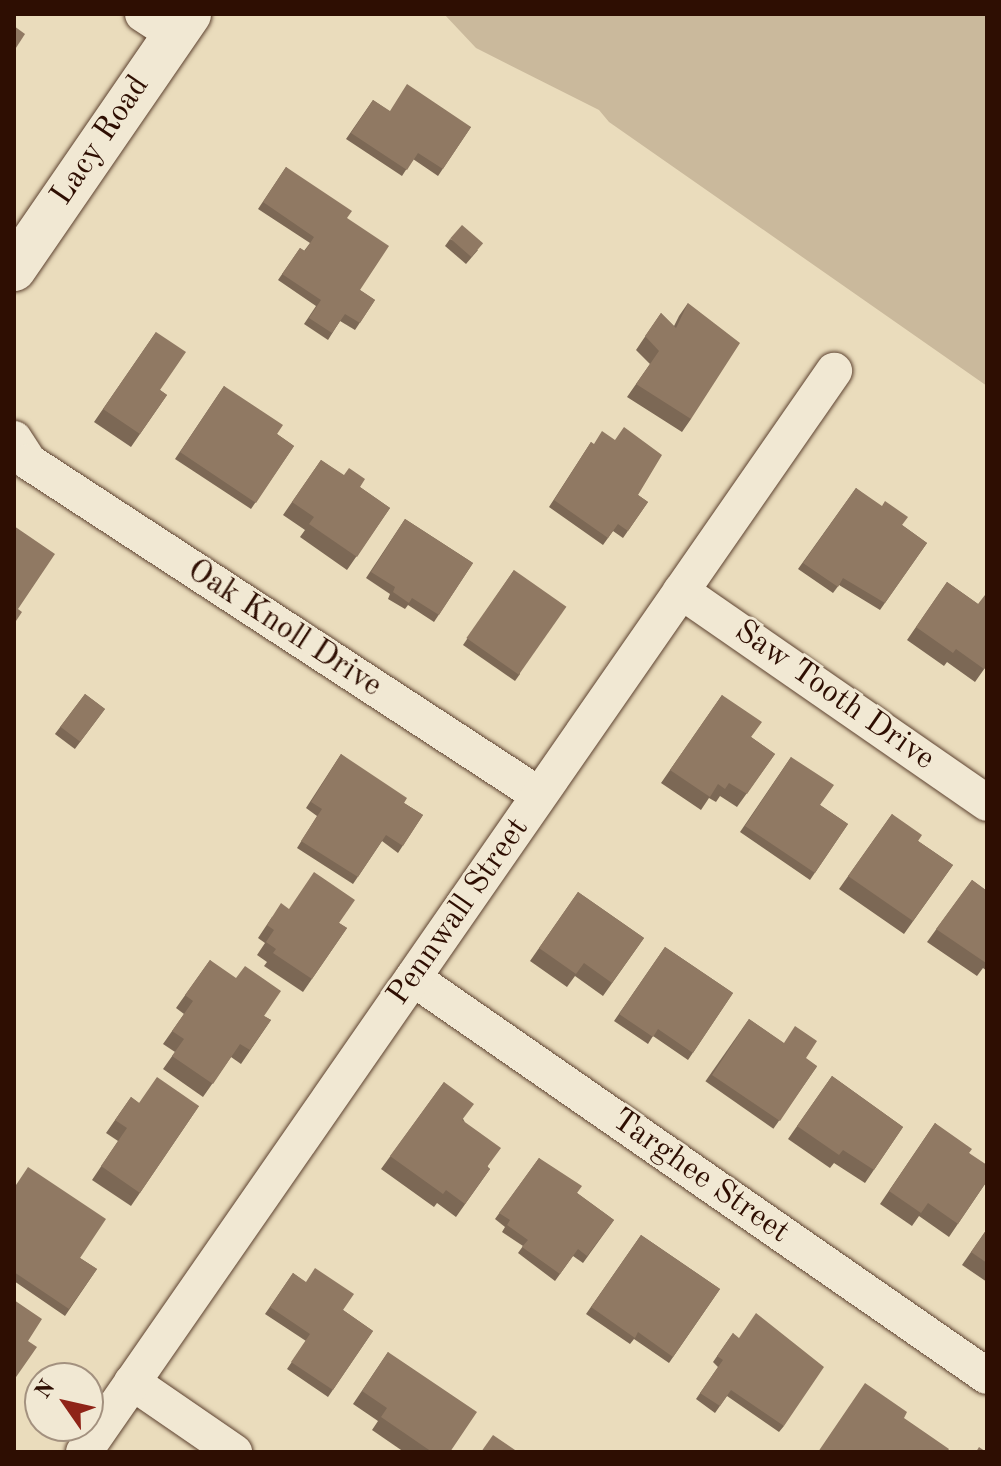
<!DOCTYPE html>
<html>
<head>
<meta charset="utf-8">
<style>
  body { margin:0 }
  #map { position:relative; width:1001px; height:1466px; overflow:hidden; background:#eadcbc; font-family:"Old Standard TT",serif }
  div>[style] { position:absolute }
  .green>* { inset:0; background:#cab99c }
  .roads { filter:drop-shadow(0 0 2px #5d4230) drop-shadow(0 0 2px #5d4230) }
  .minor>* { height:36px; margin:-18px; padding:0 18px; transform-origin:18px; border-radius:18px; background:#f1e8d3 }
  .tertiary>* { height:44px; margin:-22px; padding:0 22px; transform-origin:22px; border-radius:22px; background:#f1e8d3 }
  .wall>* { inset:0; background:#7c6855; transform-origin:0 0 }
  .building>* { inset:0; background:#907963; transform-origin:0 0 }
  span { translate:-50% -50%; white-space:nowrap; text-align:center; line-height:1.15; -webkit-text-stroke:6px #f1e8d3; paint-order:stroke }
  .street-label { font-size:32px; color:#2e0e02 }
  .frame { position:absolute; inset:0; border:16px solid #2e0e02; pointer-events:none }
  .north { position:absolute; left:24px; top:1362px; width:80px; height:80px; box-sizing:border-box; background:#f1e8d3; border:2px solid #a3917f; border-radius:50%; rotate:304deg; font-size:22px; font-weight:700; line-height:32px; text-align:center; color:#2e0e02 }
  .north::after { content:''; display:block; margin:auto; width:28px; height:36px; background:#8f2418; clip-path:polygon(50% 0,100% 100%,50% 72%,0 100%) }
</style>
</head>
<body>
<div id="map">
  <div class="green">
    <i style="clip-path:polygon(444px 14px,987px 14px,987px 386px,609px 122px,599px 110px,476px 48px)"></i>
  </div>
  <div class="roads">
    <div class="minor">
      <i style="left:143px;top:14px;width:38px;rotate:33deg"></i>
      <i style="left:14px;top:439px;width:27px;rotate:57deg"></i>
      <i style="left:29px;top:462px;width:609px;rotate:33.14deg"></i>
      <i style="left:681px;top:591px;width:372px;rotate:34.7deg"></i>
      <i style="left:413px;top:978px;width:698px;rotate:34.74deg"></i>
      <i style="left:132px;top:1382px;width:124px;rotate:34.5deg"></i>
      <i style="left:84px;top:1452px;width:1316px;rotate:-55.25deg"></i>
    </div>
    <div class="tertiary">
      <i style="left:14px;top:269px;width:309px;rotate:-55.5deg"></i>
    </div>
  </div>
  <div class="wall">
    <i style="clip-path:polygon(373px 100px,389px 111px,471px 127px,438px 176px,413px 159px,402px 176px,346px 139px)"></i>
    <i style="clip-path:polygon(286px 167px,347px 218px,360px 290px,375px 300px,355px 330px,340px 321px,328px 340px,304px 324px,316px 306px,278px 280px,300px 248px,304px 251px,310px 243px,258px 209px)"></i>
    <i style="clip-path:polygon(450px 239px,478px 250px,466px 264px,445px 246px)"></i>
    <i style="clip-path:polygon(688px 303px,691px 419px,682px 432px,627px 397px,650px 364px,636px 350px,661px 313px,674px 326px,679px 316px)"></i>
    <i style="clip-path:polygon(156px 332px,160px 390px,167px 395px,131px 447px,94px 422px)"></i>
    <i style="clip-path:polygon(224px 386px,277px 434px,294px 446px,251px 509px,175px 459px)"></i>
    <i style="clip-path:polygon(591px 442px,638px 495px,648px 502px,623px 538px,613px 531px,603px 545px,549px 507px)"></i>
    <i style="clip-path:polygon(321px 460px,390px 508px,347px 570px,300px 537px,305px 530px,283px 515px)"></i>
    <i style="clip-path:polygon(856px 488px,902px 525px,927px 543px,880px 610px,839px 585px,833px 593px,798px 569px)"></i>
    <i style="clip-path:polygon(405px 519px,473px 563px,434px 622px,408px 605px,405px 609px,388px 599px,390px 594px,366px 578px)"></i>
    <i style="clip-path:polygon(514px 570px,520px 674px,515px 681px,463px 645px)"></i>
    <i style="clip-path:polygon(947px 582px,978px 604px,987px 665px,975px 682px,947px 662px,944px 666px,907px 640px)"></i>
    <i style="left:85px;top:694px;width:25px;height:50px;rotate:37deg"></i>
    <i style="clip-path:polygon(722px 695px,751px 737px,775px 754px,737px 807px,720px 796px,716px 802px,709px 798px,701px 810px,661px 783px)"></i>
    <i style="clip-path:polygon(341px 754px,404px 803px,423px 815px,398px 853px,382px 841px,353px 884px,297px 848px,317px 816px,306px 808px)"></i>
    <i style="clip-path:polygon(791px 757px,820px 805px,848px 824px,810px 880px,740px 832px)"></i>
    <i style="clip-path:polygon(892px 814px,918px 841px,953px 865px,904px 934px,839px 889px)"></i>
    <i style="clip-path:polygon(972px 880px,987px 891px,987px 971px,983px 968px,977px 976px,927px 942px)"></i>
    <i style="clip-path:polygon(578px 892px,644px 938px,603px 996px,575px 976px,567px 987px,530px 961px)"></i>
    <i style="clip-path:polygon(289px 909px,339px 923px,347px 928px,303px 992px,264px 966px,267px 962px,257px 955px,265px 943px,258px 938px,272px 917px)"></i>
    <i style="clip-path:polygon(665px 947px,733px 993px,688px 1060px,653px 1036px,648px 1044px,614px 1021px)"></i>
    <i style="clip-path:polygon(210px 960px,264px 1016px,271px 1020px,241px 1064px,231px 1057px,203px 1097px,163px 1069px,175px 1052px,163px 1044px,184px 1014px,176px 1008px)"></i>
    <i style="left:749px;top:1019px;width:83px;height:76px;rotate:35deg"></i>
    <i style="clip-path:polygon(832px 1076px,903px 1127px,865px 1183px,834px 1163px,830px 1168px,788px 1139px)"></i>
    <i style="clip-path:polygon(444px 1082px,488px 1167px,490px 1169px,456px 1217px,437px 1203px,434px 1207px,381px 1169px)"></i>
    <i style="clip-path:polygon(131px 1097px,139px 1103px,199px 1106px,131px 1206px,92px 1180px,118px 1141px,106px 1133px)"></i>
    <i style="clip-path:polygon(935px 1123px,969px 1153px,987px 1181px,949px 1237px,919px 1216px,912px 1226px,880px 1204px)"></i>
    <i style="clip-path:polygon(539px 1158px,577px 1193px,614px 1220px,583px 1263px,573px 1256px,555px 1281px,518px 1253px,523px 1246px,502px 1232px,505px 1227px,495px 1219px)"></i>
    <i style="clip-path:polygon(14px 1187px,80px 1258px,97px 1269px,65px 1316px,14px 1281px)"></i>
    <i style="clip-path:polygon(987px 1229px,987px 1282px,962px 1265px)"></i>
    <i style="clip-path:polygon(641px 1235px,720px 1289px,669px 1363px,634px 1339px,630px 1344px,586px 1314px)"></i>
    <i style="clip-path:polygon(293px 1273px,343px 1310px,373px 1331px,328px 1397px,287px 1369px,306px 1341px,265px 1314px)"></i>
    <i style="clip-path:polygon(733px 1333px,784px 1426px,779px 1432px,727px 1396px,715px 1413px,696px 1399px,718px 1367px,713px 1362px)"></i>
    <i style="clip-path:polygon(388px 1352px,450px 1452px,404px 1452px,372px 1430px,378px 1421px,353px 1404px)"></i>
  </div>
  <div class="building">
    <i style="clip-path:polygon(14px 26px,25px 34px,14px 51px)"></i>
    <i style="clip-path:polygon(407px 84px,471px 127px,443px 169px,418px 153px,407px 170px,351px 133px,373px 100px,390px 111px)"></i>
    <i style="clip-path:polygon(286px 167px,352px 211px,347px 218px,389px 246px,360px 290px,375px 300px,360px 323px,345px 314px,332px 333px,309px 318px,321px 300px,282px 274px,300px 248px,305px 251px,314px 237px,263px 202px)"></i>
    <i style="left:462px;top:225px;width:28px;height:18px;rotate:41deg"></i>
    <i style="clip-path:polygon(688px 303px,740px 343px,691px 419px,636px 384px,659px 351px,645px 336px,661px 313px,676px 328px)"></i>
    <i style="clip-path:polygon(156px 332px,186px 352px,160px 390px,167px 395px,140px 434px,103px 409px)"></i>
    <i style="clip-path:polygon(224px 386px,283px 425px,277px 434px,294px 446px,256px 503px,180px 452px)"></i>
    <i style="clip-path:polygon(624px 427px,662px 455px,638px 495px,648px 502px,628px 531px,618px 524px,608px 538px,554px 500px,591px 442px,594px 444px,602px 431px,615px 440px)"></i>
    <i style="clip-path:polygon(321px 460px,344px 475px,349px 468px,365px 479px,360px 487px,390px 508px,357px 557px,309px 524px,314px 517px,292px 502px)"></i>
    <i style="clip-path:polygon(856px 488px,882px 506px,885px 501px,908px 517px,902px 525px,927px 543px,885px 603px,843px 578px,838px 587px,803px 563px)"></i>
    <i style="clip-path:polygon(405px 519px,473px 563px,439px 615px,412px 598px,409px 603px,393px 592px,395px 587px,371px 572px)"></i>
    <i style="clip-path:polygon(14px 526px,55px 554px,18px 609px,22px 612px,14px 624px)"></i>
    <i style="left:514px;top:570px;width:64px;height:83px;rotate:35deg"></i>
    <i style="clip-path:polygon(947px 582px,978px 604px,985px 595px,987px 597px,987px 665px,984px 669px,956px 649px,953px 653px,916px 627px)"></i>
    <i style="left:85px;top:694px;width:25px;height:41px;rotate:37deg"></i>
    <i style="clip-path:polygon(722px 695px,762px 722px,751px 737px,775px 754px,747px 794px,729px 783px,725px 789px,718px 784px,710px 797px,670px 770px)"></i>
    <i style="clip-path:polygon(341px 754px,407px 798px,404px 803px,423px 815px,403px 846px,386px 835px,358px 877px,301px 841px,322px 809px,311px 802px)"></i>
    <i style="clip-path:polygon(791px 757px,834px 785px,820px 805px,848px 824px,815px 873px,745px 826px)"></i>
    <i style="clip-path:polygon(892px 814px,922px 835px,918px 841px,953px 865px,913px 921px,848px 876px)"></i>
    <i style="clip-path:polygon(314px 872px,355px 900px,339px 923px,347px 928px,312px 979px,273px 953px,276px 949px,266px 942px,274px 930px,267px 925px,281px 903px,289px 909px)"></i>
    <i style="clip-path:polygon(972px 880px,987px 891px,986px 963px,936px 929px)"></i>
    <i style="clip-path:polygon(578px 892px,644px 938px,612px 983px,584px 963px,576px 974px,539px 948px)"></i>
    <i style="clip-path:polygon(665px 947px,733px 993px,693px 1053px,658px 1029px,653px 1037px,619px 1014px)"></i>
    <i style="clip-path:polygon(210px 960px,236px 978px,245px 966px,281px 991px,264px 1016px,271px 1020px,250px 1050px,240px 1044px,213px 1084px,172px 1056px,184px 1039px,172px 1031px,193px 1001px,185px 995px)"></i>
    <i style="clip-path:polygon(749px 1019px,784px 1043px,795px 1026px,817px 1041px,806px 1058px,817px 1066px,780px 1121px,712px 1075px)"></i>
    <i style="clip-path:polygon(832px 1076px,903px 1127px,874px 1170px,843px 1150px,839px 1155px,797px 1126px)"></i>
    <i style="clip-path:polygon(157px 1077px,199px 1106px,140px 1193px,101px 1166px,127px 1128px,115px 1120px,131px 1097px,139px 1103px)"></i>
    <i style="clip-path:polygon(444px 1082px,474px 1104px,462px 1120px,501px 1148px,487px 1167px,490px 1169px,465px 1204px,446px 1190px,443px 1194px,390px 1156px)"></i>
    <i style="clip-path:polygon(935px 1123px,972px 1149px,969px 1153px,987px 1165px,987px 1181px,958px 1224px,928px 1203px,921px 1213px,889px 1191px)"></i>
    <i style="clip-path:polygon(539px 1158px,582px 1186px,577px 1193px,614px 1220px,587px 1256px,578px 1249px,560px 1274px,522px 1247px,528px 1240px,507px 1225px,510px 1220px,499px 1213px)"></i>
    <i style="clip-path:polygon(28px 1167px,106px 1219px,80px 1258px,97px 1269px,69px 1309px,14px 1272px,14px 1188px)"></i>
    <i style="clip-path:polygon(987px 1229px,987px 1263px,971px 1252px)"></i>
    <i style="clip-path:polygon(641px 1235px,720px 1289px,673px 1357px,638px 1332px,635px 1338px,591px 1307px)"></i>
    <i style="clip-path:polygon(315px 1268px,354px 1294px,343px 1310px,373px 1331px,333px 1390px,291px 1362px,310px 1334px,270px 1307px,293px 1273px,306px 1282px)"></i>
    <i style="clip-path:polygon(14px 1300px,42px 1319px,28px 1341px,37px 1347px,14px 1380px)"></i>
    <i style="clip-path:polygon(756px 1313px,824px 1367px,784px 1426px,731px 1390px,720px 1406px,700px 1393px,723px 1360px,717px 1356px,733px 1333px,739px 1338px)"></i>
    <i style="clip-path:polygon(388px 1352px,477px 1412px,450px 1452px,432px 1452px,381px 1417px,387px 1408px,362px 1391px)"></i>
    <i style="clip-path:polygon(865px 1383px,907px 1412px,904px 1418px,949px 1449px,947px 1452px,818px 1452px)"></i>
    <i style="clip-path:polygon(493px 1435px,518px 1452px,481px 1452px)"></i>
    <i style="clip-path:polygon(979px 1447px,986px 1452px,976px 1452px)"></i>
  </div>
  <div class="street-label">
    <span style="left:101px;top:141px;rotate:-56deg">Lacy Road</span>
    <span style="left:284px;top:629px;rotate:33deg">Oak Knoll Drive</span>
    <span style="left:834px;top:696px;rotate:35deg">Saw Tooth Drive</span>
    <span style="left:459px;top:912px;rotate:-55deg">Pennwall Street</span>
    <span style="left:700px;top:1177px;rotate:35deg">Targhee Street</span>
  </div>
  <div class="frame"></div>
  <div class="north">N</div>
</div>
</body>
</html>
